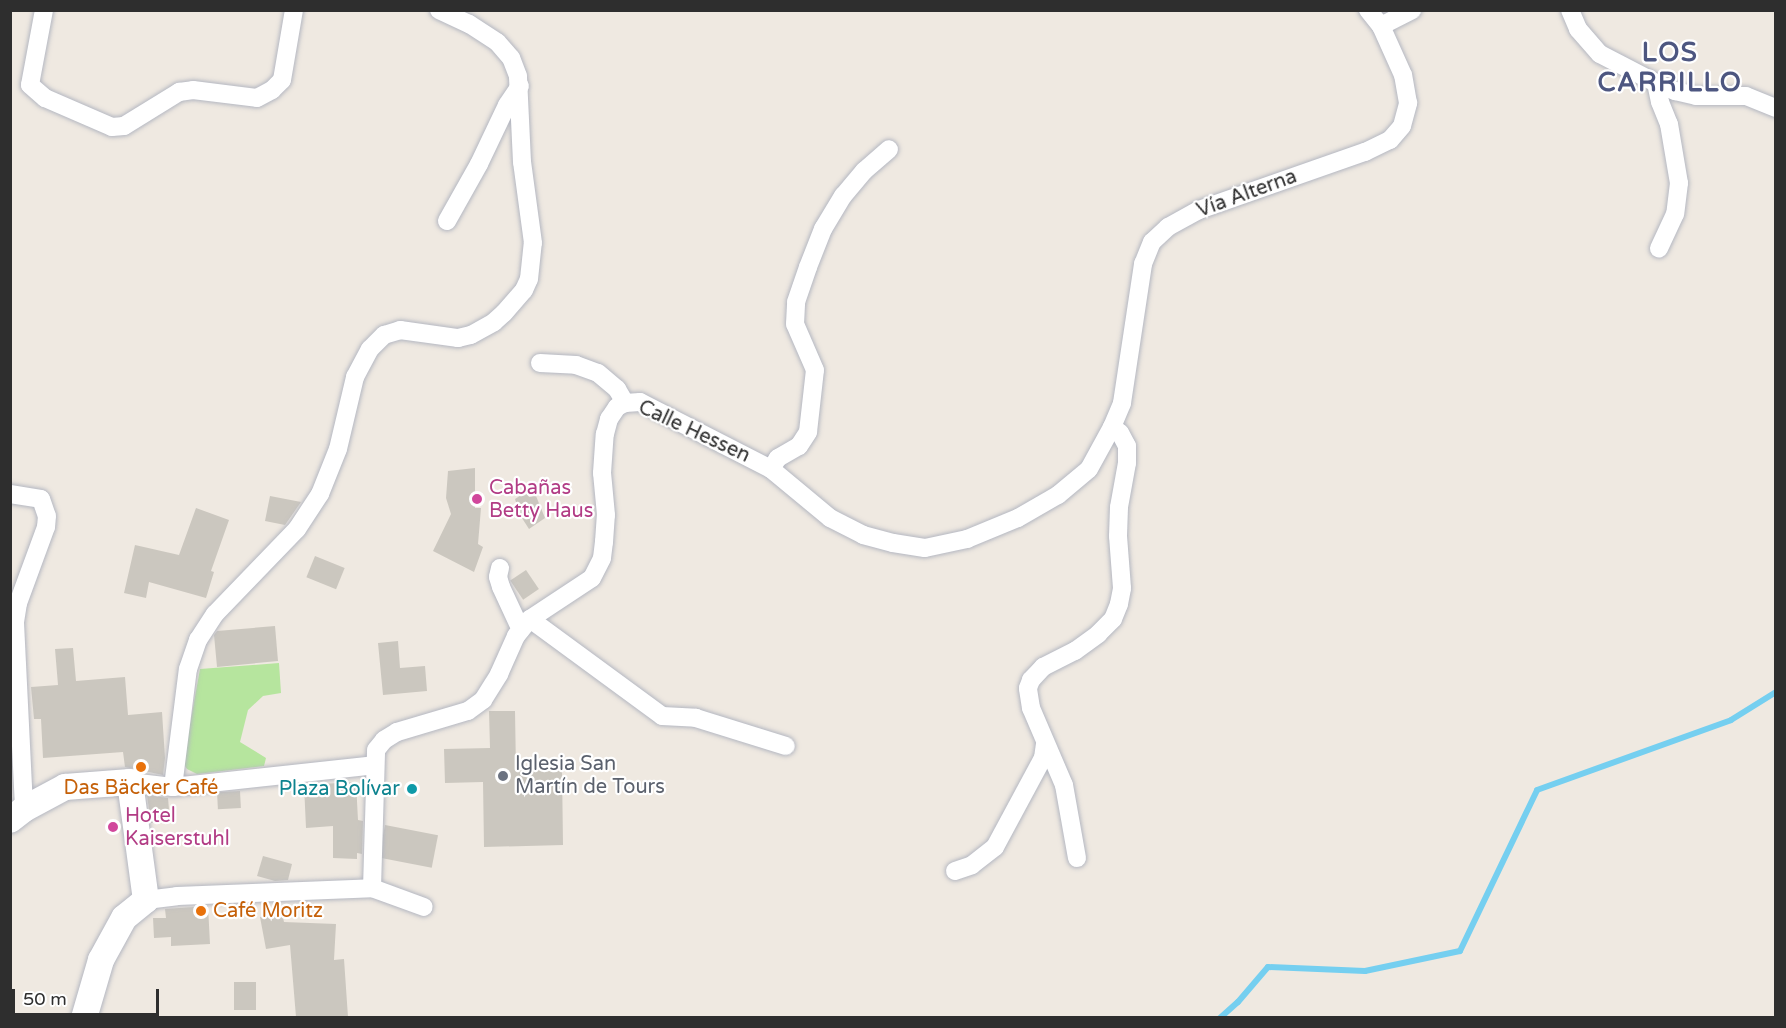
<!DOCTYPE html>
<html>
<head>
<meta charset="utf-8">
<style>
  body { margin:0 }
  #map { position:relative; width:1786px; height:1028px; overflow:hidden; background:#efe9e1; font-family:"Varela Round",sans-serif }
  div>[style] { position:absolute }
  .green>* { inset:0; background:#b6e59e }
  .stream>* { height:6px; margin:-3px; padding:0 3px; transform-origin:3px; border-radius:3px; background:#75cff0 }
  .building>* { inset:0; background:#cbc7bf; transform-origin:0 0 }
  .roads { filter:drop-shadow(0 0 2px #b4b7c1) drop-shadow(0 0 2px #b4b7c1) }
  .street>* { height:18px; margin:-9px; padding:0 9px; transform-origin:9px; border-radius:9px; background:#fff }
  .secondary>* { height:26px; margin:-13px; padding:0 13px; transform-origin:13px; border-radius:13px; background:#fff }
  .dots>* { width:16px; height:16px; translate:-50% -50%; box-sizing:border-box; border:3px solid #fff; border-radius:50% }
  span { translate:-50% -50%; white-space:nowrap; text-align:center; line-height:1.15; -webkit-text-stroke:4.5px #fff; paint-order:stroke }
  .street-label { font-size:20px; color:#2e2e2e }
  .hotel-label { font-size:20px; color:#b23c85 }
  .left { translate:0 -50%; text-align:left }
  .worship-label { font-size:20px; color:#5b616d }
  .food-label { font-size:20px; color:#c56008 }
  .culture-label { font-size:20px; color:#0d838f }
  .right { translate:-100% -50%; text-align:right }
  .district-label { font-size:26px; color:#4d5680; font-weight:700; letter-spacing:1.5px }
  .frame { position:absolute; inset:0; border:12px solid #2e2e2e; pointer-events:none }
  .scale { position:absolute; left:12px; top:989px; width:147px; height:27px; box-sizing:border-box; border:3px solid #2e2e2e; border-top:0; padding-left:8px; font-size:18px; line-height:21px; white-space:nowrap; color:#2e2e2e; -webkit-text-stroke:4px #fff; paint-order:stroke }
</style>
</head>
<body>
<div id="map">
  <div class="green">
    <i style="clip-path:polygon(279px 663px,281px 693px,263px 696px,248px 710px,240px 742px,266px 758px,264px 766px,197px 774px,187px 769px,183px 763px,200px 669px)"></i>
  </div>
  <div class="stream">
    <i style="left:1220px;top:1018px;width:24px;rotate:-42deg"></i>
    <i style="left:1238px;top:1002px;width:46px;rotate:-49.4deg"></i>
    <i style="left:1268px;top:967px;width:97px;rotate:2.4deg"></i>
    <i style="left:1365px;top:971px;width:97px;rotate:-11.9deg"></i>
    <i style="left:1460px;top:951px;width:178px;rotate:-64.4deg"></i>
    <i style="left:1537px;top:790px;width:206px;rotate:-19.8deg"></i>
    <i style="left:1731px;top:720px;width:53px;rotate:-31.9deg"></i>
  </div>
  <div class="building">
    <i style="clip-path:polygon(475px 468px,475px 508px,481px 508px,478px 544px,483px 547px,474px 572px,433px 551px,451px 514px,446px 498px,448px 471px)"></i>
    <i style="clip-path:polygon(526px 492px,529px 497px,536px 496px,545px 518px,529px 529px,520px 515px,515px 499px)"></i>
    <i style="clip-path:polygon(270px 496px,301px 502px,285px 525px,265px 521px)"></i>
    <i style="clip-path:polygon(196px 508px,229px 520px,211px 571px,214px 572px,206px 598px,149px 582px,146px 598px,124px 593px,135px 545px,179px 555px)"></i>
    <i style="left:315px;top:556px;width:32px;height:23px;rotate:22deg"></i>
    <i style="left:526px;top:570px;width:23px;height:19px;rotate:56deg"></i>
    <i style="clip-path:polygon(275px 626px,278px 661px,217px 667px,214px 635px,217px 631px)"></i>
    <i style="clip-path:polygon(398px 641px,400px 668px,425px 666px,427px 691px,383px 695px,378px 643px)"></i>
    <i style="clip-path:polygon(73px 648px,76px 681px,125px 677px,128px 715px,162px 712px,165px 758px,163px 775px,125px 767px,123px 752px,43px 758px,41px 719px,34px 719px,31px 687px,58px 685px,55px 649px)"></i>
    <i style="clip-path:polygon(489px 711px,515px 711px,516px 770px,562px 769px,563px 845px,484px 847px,483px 782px,445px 783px,444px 749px,490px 748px)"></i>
    <i style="clip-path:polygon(356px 782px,358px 820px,363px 821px,362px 854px,357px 853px,357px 859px,333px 858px,333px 826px,306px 828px,304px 785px)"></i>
    <i style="left:240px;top:791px;width:17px;height:23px;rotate:87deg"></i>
    <i style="clip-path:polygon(147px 795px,168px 798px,170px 821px,151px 823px)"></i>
    <i style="left:385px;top:825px;width:54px;height:33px;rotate:11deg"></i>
    <i style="clip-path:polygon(263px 856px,292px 864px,288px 880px,275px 881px,257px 876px)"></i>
    <i style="clip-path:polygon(208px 906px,210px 944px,171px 946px,171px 937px,154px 938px,153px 918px,166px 918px,165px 909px)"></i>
    <i style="clip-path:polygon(282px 913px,284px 922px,336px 924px,334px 960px,344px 959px,348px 1017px,296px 1017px,290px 945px,266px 949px,260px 917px)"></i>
    <i style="left:234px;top:982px;width:22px;height:28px"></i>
  </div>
  <div class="roads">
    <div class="street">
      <i style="left:44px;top:10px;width:76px;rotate:100.6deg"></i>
      <i style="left:30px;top:85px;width:20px;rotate:41deg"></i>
      <i style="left:45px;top:98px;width:73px;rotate:23.4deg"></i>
      <i style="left:112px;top:127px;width:12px;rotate:-5deg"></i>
      <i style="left:124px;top:126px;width:65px;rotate:-31.7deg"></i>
      <i style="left:179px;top:92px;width:14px;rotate:-8deg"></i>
      <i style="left:193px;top:90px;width:64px;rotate:7.1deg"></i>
      <i style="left:257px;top:98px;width:17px;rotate:-28deg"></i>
      <i style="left:272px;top:90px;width:14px;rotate:-45deg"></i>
      <i style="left:282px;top:80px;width:71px;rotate:-80.3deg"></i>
      <i style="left:1570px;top:10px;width:21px;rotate:67deg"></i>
      <i style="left:1578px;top:29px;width:33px;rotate:49deg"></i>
      <i style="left:1600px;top:54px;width:63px;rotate:27.4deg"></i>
      <i style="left:1656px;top:83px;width:21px;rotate:23deg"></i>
      <i style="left:1675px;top:91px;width:22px;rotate:13deg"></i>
      <i style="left:1696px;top:96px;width:50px"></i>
      <i style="left:1746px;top:96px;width:32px;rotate:22deg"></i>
      <i style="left:1381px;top:26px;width:35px;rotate:-27deg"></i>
      <i style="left:1656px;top:83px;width:19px;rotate:78deg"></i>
      <i style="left:1660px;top:102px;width:24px;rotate:68deg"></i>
      <i style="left:1669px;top:124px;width:60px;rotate:80.4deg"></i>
      <i style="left:1679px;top:183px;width:31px;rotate:97deg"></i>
      <i style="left:1675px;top:214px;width:38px;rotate:115deg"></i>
      <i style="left:447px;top:221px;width:65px;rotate:-60.7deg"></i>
      <i style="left:479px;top:164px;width:65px;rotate:-64.6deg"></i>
      <i style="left:507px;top:105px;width:23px;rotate:-56deg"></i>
      <i style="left:540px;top:363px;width:36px;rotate:3deg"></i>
      <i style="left:576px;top:365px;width:23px;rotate:20deg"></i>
      <i style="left:598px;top:373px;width:25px;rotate:40deg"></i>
      <i style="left:617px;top:389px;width:16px;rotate:60deg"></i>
      <i style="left:771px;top:469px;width:13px;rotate:-58deg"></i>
      <i style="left:778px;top:458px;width:24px;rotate:-30deg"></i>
      <i style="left:799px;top:446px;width:17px;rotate:-57deg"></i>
      <i style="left:808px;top:432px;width:62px;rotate:-83.6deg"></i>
      <i style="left:815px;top:370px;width:50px;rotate:-113.5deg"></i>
      <i style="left:795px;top:324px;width:22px;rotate:-87deg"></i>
      <i style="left:796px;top:302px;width:37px;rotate:-71deg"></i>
      <i style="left:808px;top:267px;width:41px;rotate:-68.5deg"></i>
      <i style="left:823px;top:229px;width:39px;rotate:-59deg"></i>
      <i style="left:843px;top:196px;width:33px;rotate:-50deg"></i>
      <i style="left:864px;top:171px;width:33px;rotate:-41deg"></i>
      <i style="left:10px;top:494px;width:31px;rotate:9deg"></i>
      <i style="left:41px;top:499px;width:18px;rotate:71deg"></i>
      <i style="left:47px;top:516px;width:11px;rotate:95deg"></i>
      <i style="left:46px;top:527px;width:81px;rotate:110.2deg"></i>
      <i style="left:18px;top:603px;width:20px;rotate:99deg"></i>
      <i style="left:15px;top:623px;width:186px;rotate:87.2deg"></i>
      <i style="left:500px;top:568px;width:9px;rotate:103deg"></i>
      <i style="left:498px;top:577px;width:10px;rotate:73deg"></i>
      <i style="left:501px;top:587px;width:47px;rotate:65.1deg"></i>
      <i style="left:530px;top:619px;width:164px;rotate:36.3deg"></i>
      <i style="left:662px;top:716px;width:34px;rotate:3deg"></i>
      <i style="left:696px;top:718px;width:94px;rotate:17.3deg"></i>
      <i style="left:130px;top:782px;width:43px;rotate:6.6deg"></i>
      <i style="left:173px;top:787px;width:202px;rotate:-6.2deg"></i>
      <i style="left:173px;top:787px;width:119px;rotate:-82.8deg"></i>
      <i style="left:188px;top:669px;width:31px;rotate:-71deg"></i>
      <i style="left:198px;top:640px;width:31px;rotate:-57deg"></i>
      <i style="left:215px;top:614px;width:118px;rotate:-46deg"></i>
      <i style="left:297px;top:529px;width:42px;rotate:-56.7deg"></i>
      <i style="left:320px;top:494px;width:48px;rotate:-68.2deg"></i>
      <i style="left:338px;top:449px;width:74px;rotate:-76.7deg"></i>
      <i style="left:355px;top:377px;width:32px;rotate:-62deg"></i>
      <i style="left:370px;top:349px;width:20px;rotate:-45deg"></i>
      <i style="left:384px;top:335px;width:17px;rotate:-17deg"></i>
      <i style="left:400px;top:330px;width:59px;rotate:7.9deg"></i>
      <i style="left:458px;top:338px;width:13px;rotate:-13deg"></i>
      <i style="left:471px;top:335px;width:26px;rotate:-29deg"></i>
      <i style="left:494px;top:322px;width:13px;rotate:-42deg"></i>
      <i style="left:504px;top:313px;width:30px;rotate:-49deg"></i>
      <i style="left:524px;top:290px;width:12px;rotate:-66deg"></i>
      <i style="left:529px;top:279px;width:36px;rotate:-84deg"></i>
      <i style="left:533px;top:243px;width:82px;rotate:-97.7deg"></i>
      <i style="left:522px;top:162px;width:86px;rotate:-92.7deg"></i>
      <i style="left:518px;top:76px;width:19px;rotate:-111deg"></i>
      <i style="left:511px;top:58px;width:21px;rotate:-131deg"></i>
      <i style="left:497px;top:42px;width:33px;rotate:-147deg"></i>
      <i style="left:469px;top:24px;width:33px;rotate:-155deg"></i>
      <i style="left:1077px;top:858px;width:74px;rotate:-100.1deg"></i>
      <i style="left:1064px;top:785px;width:84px;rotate:-113.2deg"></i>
      <i style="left:1031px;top:708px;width:20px;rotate:-99deg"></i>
      <i style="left:1028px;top:688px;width:9px;rotate:-69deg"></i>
      <i style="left:1031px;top:680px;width:18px;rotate:-47deg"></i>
      <i style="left:1043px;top:667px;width:36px;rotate:-27deg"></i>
      <i style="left:1075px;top:651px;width:29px;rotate:-36deg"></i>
      <i style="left:1098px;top:634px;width:21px;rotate:-45deg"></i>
      <i style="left:1113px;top:619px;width:16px;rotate:-68deg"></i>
      <i style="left:1119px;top:604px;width:16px;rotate:-79deg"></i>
      <i style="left:1122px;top:588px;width:52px;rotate:-94.4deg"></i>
      <i style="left:1118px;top:536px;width:29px;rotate:-88deg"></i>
      <i style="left:1119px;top:507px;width:45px;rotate:-79.7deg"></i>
      <i style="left:1127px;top:463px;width:17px;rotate:-90deg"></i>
      <i style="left:1127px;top:446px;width:15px;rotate:-118deg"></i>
      <i style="left:1120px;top:433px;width:10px;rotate:-143deg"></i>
      <i style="left:955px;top:871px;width:18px;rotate:-19deg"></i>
      <i style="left:972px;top:865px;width:29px;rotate:-38deg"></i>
      <i style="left:995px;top:847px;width:101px;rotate:-61.7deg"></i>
      <i style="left:1043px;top:758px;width:15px;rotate:-82deg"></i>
      <i style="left:372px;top:888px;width:138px;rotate:-88.3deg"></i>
      <i style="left:376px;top:750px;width:13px;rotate:-51deg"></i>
      <i style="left:384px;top:740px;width:15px;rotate:-32deg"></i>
      <i style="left:397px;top:732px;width:74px;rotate:-16.5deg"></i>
      <i style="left:468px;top:711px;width:19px;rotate:-36deg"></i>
      <i style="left:483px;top:700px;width:31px;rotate:-58deg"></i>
      <i style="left:499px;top:674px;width:42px;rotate:-65.9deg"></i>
      <i style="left:516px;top:636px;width:22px;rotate:-51deg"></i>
      <i style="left:530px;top:619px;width:74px;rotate:-33.5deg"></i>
      <i style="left:592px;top:578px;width:22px;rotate:-63deg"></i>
      <i style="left:602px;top:558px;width:16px;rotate:-83deg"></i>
      <i style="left:604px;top:542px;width:27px;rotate:-86deg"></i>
      <i style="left:606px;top:515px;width:42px;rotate:-95.4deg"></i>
      <i style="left:602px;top:473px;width:39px;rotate:-86deg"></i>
      <i style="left:605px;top:434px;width:16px;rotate:-75deg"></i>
      <i style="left:609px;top:419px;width:14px;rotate:-56deg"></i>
      <i style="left:617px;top:407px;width:9px;rotate:-27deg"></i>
      <i style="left:625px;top:403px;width:15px;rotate:-4deg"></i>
      <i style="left:640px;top:402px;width:147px;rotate:27.1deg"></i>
      <i style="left:771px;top:469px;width:77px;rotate:39.7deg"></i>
      <i style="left:830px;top:518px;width:37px;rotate:27deg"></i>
      <i style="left:863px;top:535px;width:31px;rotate:15deg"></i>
      <i style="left:893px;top:543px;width:32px;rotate:9deg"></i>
      <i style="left:925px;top:548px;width:43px;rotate:-12.1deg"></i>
      <i style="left:967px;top:539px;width:55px;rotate:-22.4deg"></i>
      <i style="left:1018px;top:518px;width:46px;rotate:-29.9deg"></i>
      <i style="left:1058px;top:495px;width:40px;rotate:-40deg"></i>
      <i style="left:1089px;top:469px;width:48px;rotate:-61.3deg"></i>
      <i style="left:1112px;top:427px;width:26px;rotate:-67deg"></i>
      <i style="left:1122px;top:403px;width:141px;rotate:-81.4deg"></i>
      <i style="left:1143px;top:264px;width:24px;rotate:-68deg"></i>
      <i style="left:1152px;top:242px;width:22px;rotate:-43deg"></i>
      <i style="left:1168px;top:227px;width:35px;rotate:-29deg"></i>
      <i style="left:1199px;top:210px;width:176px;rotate:-19.3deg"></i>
      <i style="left:1365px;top:152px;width:28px;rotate:-26deg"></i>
      <i style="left:1390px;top:140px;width:18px;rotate:-49deg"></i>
      <i style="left:1402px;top:126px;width:24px;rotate:-75deg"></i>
      <i style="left:1408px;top:103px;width:28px;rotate:-100deg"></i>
      <i style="left:1403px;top:75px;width:54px;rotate:-114.2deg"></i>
      <i style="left:1381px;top:26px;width:21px;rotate:-129deg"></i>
      <i style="left:146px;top:900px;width:31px;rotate:-7deg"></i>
      <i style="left:177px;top:896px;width:195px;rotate:-2.3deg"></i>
      <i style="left:372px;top:888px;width:55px;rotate:20.1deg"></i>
    </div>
    <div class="secondary">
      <i style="left:10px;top:820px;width:18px;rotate:-38deg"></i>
      <i style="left:24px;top:809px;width:47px;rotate:-28.2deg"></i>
      <i style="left:65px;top:787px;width:65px;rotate:-4.4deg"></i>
      <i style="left:130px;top:782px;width:119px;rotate:82.3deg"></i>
      <i style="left:146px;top:900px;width:28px;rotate:141deg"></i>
      <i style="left:124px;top:918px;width:48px;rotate:118.7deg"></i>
      <i style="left:101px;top:960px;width:60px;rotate:106.3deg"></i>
    </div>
  </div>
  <div class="dots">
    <i style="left:477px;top:499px;background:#d1479c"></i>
    <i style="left:141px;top:767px;background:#e8710a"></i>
    <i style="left:503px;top:776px;background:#6b7280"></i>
    <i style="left:412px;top:789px;background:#0f9aa8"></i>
    <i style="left:113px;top:827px;background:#d1479c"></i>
    <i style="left:201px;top:911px;background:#e8710a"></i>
  </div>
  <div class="street-label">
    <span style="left:1247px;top:194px;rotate:-20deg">Vía Alterna</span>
    <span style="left:694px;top:432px;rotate:25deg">Calle Hessen</span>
  </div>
  <div class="hotel-label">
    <span class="left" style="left:489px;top:500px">Cabañas<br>Betty Haus</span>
    <span class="left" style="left:125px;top:828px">Hotel<br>Kaiserstuhl</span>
  </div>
  <div class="worship-label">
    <span class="left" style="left:515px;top:776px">Iglesia San<br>Martín de Tours</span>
  </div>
  <div class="food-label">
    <span style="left:141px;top:788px">Das Bäcker Café</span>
    <span class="left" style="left:213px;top:911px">Café Moritz</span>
  </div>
  <div class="culture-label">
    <span class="right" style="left:400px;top:789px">Plaza Bolívar</span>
  </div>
  <div class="district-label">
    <span style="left:1670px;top:68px">LOS<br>CARRILLO</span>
  </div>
  <div class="frame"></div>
  <div class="scale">50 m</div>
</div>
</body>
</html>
